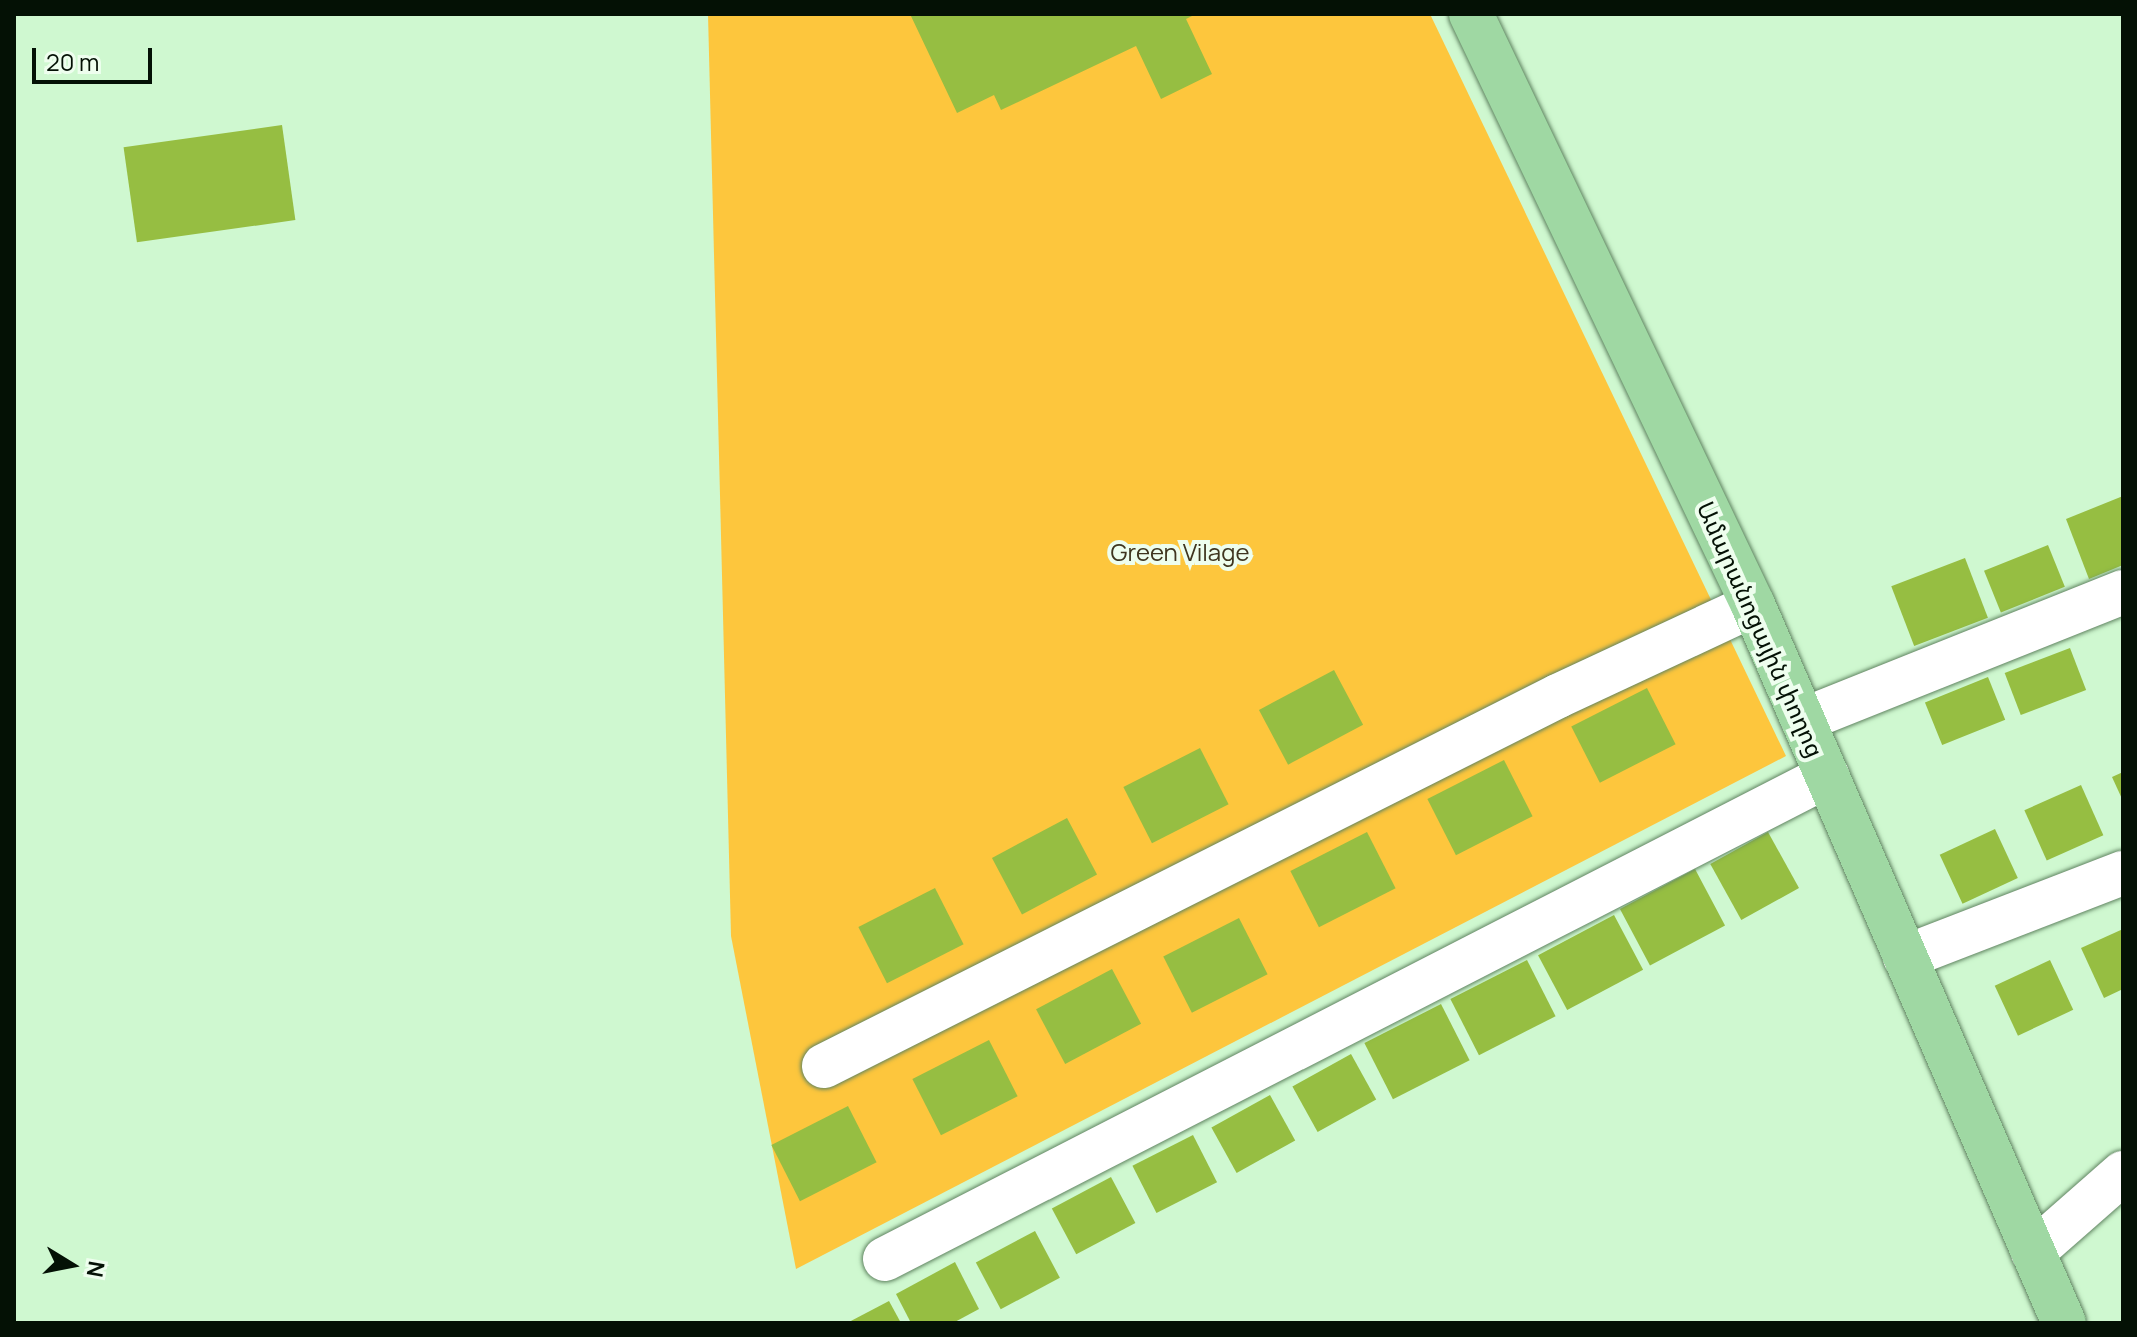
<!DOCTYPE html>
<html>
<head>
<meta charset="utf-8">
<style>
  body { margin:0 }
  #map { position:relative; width:2137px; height:1337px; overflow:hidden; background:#cff8d0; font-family:Manrope,"Noto Sans Armenian",sans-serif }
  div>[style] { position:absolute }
  .green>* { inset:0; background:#fdc63d }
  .building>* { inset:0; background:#96be42; transform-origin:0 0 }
  .roads { filter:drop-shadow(0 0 2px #608461) drop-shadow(0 0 2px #608461) }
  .minor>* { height:44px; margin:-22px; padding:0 22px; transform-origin:22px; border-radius:22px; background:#fff }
  .major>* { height:44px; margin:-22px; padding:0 22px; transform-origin:22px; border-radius:22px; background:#9fd8a3 }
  span { translate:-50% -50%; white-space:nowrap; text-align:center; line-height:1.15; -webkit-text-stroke:8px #eefeee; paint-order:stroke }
  .park-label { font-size:24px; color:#3f351f }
  .street-label { font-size:24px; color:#041105 }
  .frame { position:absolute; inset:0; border:16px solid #041105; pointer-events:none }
  .north { position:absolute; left:32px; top:1225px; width:80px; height:80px; -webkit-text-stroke:6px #eefeee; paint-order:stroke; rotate:100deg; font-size:22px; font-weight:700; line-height:32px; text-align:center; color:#041105 }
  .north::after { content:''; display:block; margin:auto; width:28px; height:36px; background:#041105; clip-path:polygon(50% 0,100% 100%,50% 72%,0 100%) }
  .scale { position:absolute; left:32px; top:48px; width:120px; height:36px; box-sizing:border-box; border:4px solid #041105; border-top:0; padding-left:10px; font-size:24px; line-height:28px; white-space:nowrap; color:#041105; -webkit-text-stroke:6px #eefeee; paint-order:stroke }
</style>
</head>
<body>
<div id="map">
  <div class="green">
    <i style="clip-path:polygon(708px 14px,1430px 14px,1786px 756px,796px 1269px,731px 936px)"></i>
  </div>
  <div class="building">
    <i style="clip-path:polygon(910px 14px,1196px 14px,1186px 19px,1212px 74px,1161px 99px,1136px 46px,1001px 110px,994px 95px,957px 113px)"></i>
    <i style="left:282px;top:125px;width:96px;height:160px;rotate:82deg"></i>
    <i style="clip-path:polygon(2123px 496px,2123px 565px,2089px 579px,2066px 519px)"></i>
    <i style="left:2048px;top:545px;width:45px;height:69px;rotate:68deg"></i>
    <i style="left:1965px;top:558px;width:64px;height:79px;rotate:69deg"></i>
    <i style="left:2070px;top:648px;width:45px;height:70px;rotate:69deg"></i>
    <i style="left:1334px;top:670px;width:62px;height:85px;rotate:62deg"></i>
    <i style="left:1988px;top:677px;width:46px;height:68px;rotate:68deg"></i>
    <i style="left:1647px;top:688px;width:63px;height:85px;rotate:63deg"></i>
    <i style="left:1200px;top:748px;width:63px;height:86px;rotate:63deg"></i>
    <i style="left:1504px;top:760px;width:63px;height:86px;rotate:63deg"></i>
    <i style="clip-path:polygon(2123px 772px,2123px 801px,2112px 777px)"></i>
    <i style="left:2081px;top:785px;width:55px;height:62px;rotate:66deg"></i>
    <i style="left:1067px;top:818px;width:64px;height:85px;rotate:62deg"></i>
    <i style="left:1995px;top:829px;width:54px;height:61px;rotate:65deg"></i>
    <i style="left:1367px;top:832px;width:63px;height:86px;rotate:63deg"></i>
    <i style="left:1768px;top:832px;width:64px;height:66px;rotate:61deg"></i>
    <i style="left:1695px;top:869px;width:64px;height:85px;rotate:62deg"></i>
    <i style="left:935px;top:888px;width:63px;height:86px;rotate:63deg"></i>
    <i style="left:1614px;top:915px;width:62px;height:86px;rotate:62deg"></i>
    <i style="left:1239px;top:918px;width:63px;height:85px;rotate:63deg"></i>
    <i style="clip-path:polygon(2123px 929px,2123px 989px,2104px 998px,2081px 948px)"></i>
    <i style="left:1527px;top:960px;width:63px;height:86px;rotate:63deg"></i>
    <i style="left:2050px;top:960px;width:55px;height:61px;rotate:65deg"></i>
    <i style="left:1112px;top:969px;width:62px;height:86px;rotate:62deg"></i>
    <i style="left:1441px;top:1004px;width:63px;height:86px;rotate:63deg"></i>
    <i style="left:989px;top:1040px;width:63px;height:86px;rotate:63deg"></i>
    <i style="left:1351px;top:1054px;width:52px;height:67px;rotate:61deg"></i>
    <i style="left:1270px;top:1095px;width:52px;height:67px;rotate:61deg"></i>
    <i style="left:848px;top:1106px;width:63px;height:86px;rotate:63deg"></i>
    <i style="left:1193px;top:1135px;width:53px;height:68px;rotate:63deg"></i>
    <i style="left:1111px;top:1177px;width:52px;height:67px;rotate:62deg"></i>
    <i style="left:1035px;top:1231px;width:53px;height:67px;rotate:62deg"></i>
    <i style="clip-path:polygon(955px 1262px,979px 1309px,953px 1323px,911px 1323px,896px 1294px)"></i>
    <i style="clip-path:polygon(889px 1301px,901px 1323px,847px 1323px)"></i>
  </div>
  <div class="roads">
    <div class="minor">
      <i style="left:1803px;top:720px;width:345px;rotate:-21.8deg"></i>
      <i style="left:1905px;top:957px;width:234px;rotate:-21.1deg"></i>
      <i style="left:824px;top:1066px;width:822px;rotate:-26.75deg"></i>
      <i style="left:1558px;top:696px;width:215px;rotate:-25deg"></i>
      <i style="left:2033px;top:1252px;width:120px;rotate:-41.3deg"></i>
      <i style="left:885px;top:1259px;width:1059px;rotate:-27.15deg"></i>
    </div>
    <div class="major">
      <i style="left:1471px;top:14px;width:655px;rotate:64.49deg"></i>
      <i style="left:1753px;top:605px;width:782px;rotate:66.58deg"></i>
    </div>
  </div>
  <div class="park-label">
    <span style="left:1180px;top:552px">Green Vilage</span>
  </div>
  <div class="street-label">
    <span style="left:1761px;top:629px;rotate:66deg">Ամարանոցային փողոց</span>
  </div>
  <div class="frame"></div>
  <div class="north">N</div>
  <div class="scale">20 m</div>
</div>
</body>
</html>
